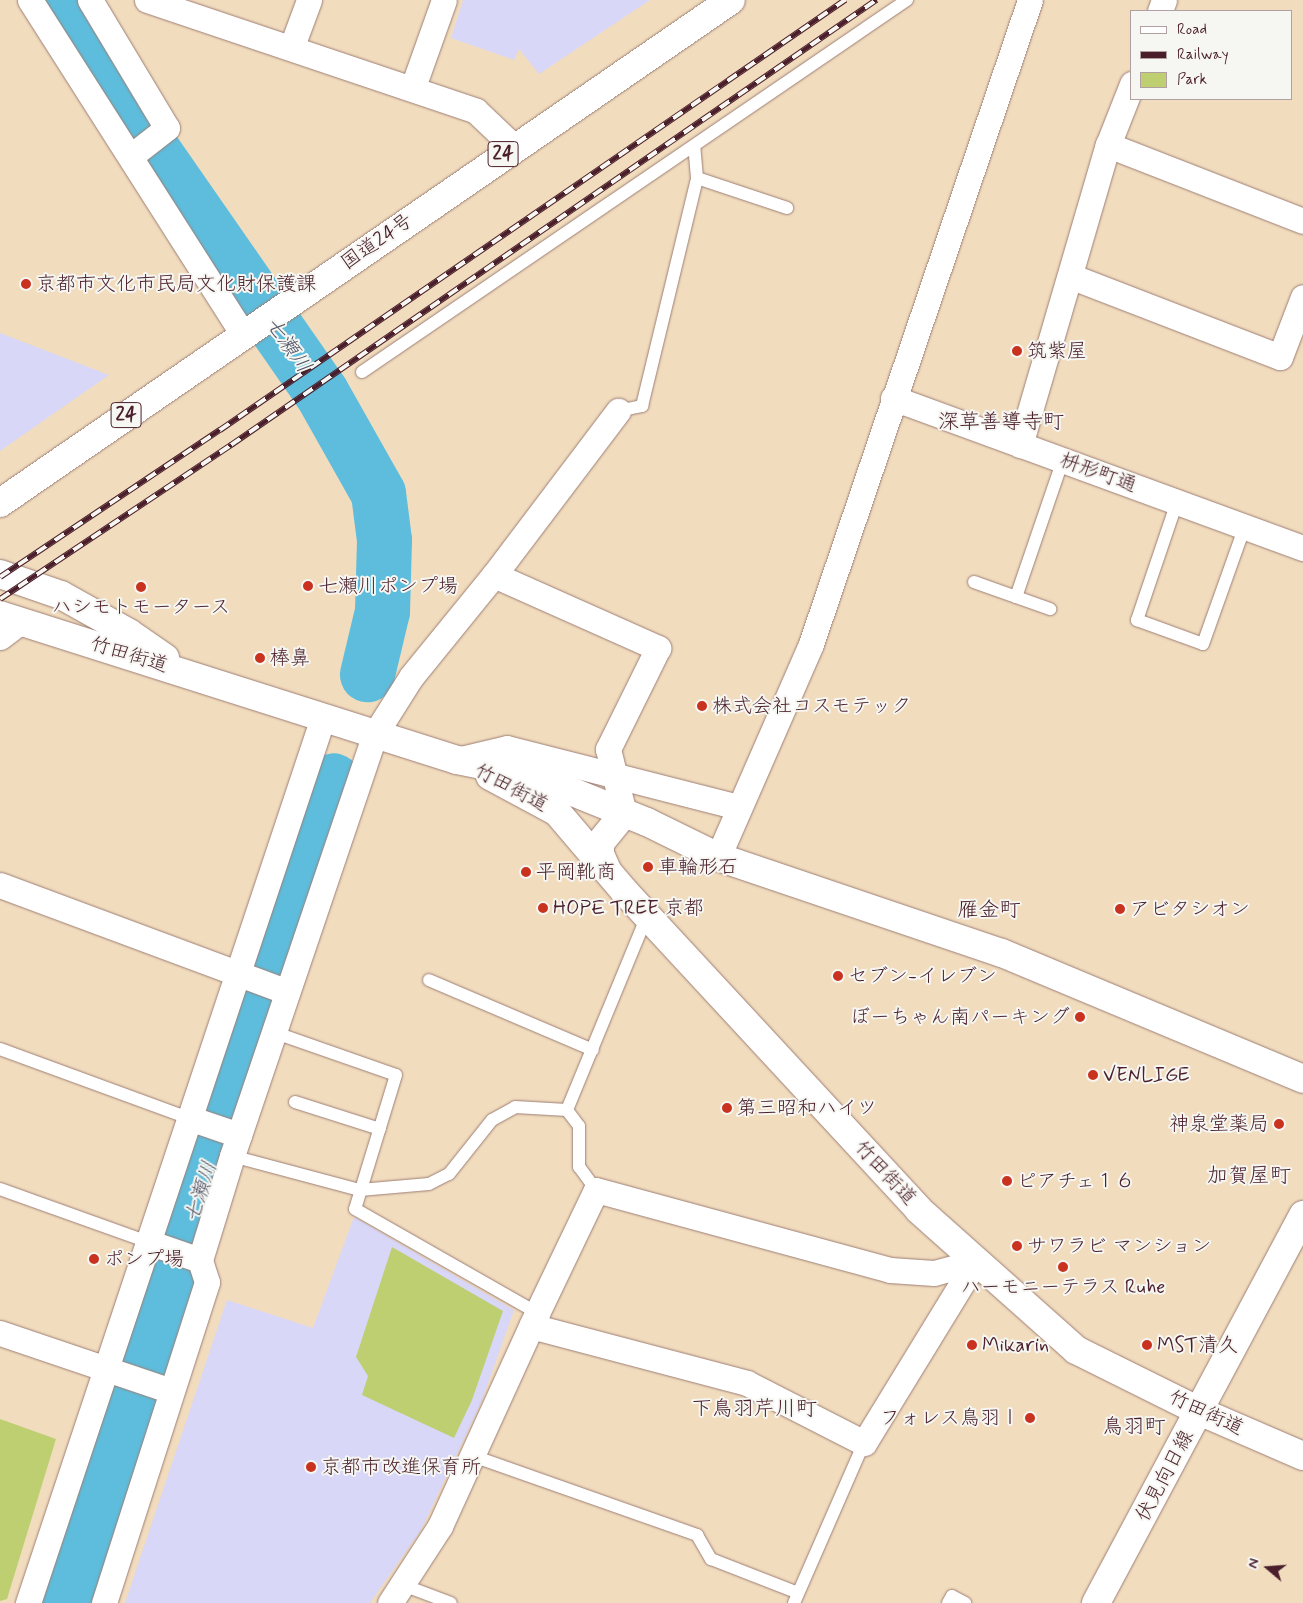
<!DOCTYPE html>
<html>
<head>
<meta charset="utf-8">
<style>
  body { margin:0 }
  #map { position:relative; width:1303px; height:1603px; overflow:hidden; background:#f1dcbe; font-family:Mynerve,"Klee One",sans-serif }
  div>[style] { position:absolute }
  .built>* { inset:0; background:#d8d7f8 }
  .green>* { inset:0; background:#becf72 }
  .river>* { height:55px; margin:-27.5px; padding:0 27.5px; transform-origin:27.5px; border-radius:27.5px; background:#5ebddc }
  .roads { filter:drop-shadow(0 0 1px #9e7e74) drop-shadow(0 0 1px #9e7e74) }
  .lane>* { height:12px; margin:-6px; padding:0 6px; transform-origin:6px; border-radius:6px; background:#fff }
  .street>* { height:25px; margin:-12.5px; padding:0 12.5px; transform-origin:12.5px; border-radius:12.5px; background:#fff }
  .secondary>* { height:28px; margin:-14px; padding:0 14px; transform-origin:14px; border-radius:14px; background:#fff }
  .highway>* { height:28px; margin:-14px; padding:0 14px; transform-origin:14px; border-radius:14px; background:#fff }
  .rail>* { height:5.5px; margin-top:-2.75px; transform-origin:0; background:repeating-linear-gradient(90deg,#f6f6f2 0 11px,#4a1f2b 0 22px); box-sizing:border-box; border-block:1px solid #4a1f2b }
  .dots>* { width:14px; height:14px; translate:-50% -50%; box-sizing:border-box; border:2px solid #f6f6f2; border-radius:50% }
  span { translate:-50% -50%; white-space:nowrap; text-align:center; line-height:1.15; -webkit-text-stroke:4px #f6f6f2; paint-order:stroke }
  .shield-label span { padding:1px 4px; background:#f6f6f2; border:1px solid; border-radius:4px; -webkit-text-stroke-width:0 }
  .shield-label { font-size:19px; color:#4a1f2b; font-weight:700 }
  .street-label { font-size:20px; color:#4a1f2b }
  .poi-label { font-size:20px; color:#4a1f2b }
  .left { translate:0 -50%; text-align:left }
  .right { translate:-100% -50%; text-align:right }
  .water-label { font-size:21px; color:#515669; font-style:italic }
  .neighbourhood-label { font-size:21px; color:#4a1f2b }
  .legend { position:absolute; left:1130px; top:10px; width:162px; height:90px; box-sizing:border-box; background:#f6f6f2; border:1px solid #b1a0a2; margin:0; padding:6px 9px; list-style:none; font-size:15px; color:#4a1f2b }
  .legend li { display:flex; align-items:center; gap:10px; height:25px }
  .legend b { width:25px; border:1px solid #b1a0a2 }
  .north { position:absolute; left:1243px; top:1543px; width:50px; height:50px; -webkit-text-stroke:4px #f6f6f2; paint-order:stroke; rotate:288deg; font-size:14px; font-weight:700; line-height:20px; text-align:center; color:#4a1f2b }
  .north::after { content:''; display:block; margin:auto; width:18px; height:22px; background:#4a1f2b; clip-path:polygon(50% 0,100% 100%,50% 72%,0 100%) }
</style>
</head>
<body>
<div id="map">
  <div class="built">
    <i style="clip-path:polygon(463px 0,650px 0,539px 74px,519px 49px,514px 60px,451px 38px)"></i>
    <i style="clip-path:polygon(0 333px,109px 375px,0 451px)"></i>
    <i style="clip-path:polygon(354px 1217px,514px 1310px,481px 1403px,421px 1530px,370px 1603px,125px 1603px,227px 1300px,313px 1328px)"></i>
  </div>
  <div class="green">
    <i style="clip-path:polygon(392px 1247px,503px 1311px,472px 1400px,454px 1438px,362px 1395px,368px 1376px,356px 1357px)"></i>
    <i style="clip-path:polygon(0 1419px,56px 1439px,7px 1599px,0 1601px)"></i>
  </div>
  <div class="river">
    <i style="left:56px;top:0;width:107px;rotate:55.3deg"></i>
    <i style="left:117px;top:88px;width:50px;rotate:62.4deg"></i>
    <i style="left:140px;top:132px;width:317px;rotate:55.2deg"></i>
    <i style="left:321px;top:392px;width:116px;rotate:60.6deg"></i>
    <i style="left:378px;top:493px;width:47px;rotate:82.7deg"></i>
    <i style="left:384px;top:540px;width:71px;rotate:91.6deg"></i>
    <i style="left:382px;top:611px;width:65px;rotate:103.4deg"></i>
    <i style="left:69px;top:1603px;width:864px;rotate:-72.21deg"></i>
  </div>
  <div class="roads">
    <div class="lane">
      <i style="left:697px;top:178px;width:95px;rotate:18.4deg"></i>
      <i style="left:362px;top:372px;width:660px;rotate:-34.32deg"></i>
      <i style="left:618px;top:411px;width:25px;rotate:-12deg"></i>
      <i style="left:642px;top:406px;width:235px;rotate:-76.4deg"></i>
      <i style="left:697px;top:178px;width:32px;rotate:-95deg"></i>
      <i style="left:1177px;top:502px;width:125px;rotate:108.7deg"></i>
      <i style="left:1137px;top:620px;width:70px;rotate:20deg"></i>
      <i style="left:1203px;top:644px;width:125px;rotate:-70.4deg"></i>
      <i style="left:974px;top:582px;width:81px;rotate:19.6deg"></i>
      <i style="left:1016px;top:597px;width:145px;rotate:-71.1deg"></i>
      <i style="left:429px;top:980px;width:178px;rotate:23.1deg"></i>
      <i style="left:273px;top:1032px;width:130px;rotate:19.3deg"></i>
      <i style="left:396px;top:1075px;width:140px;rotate:107deg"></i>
      <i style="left:355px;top:1209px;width:210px;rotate:29.7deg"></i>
      <i style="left:0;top:1049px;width:201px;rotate:20.1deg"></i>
      <i style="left:295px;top:1102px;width:89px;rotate:17.6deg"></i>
      <i style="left:232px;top:1156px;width:132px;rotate:14.9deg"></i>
      <i style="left:360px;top:1190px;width:69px;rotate:-5deg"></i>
      <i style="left:429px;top:1184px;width:22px;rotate:-27deg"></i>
      <i style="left:449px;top:1174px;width:69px;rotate:-51.5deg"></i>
      <i style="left:492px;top:1120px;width:26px;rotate:-29deg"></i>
      <i style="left:515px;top:1107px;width:52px;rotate:3.3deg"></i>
      <i style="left:0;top:1189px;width:157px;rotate:19.7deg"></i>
      <i style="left:596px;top:1190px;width:29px;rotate:-126deg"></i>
      <i style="left:579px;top:1167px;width:41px;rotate:-90deg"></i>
      <i style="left:579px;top:1126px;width:20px;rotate:-127deg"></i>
      <i style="left:567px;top:1110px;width:210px;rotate:-67.6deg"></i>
      <i style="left:473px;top:1456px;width:238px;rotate:19.4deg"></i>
      <i style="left:697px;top:1535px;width:28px;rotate:60deg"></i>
      <i style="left:711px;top:1559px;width:93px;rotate:21.3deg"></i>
      <i style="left:403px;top:1585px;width:51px;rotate:20.6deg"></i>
      <i style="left:794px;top:1603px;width:175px;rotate:-66.4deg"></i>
      <i style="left:948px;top:1603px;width:8px;rotate:-60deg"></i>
      <i style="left:952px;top:1596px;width:15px;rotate:28deg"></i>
    </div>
    <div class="street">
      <i style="left:30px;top:0;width:396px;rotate:57.5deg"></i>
      <i style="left:90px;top:0;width:149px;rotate:59deg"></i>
      <i style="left:167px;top:128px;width:46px;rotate:142.1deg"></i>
      <i style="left:147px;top:0;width:347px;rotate:18.6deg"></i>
      <i style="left:476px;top:111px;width:52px;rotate:43.5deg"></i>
      <i style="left:1160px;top:11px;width:12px;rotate:-70deg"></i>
      <i style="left:292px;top:46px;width:49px;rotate:-69.7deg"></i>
      <i style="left:413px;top:87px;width:92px;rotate:-70.4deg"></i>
      <i style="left:1108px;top:145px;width:209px;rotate:21.3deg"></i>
      <i style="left:1070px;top:276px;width:225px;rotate:21.1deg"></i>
      <i style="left:1280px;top:357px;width:64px;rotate:-69deg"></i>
      <i style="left:893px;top:398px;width:437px;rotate:20.1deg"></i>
      <i style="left:1020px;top:445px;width:313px;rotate:-73.7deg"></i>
      <i style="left:1108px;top:145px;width:66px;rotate:-68.5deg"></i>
      <i style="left:494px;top:575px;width:180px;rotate:24deg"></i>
      <i style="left:658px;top:648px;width:113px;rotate:116.3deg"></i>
      <i style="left:608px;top:749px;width:66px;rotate:76deg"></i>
      <i style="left:0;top:637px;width:26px;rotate:-37deg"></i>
      <i style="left:457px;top:760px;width:51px;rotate:-13.5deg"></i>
      <i style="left:507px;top:748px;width:238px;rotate:14.3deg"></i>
      <i style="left:718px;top:857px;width:232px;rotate:-66.4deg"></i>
      <i style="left:811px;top:644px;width:680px;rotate:-71.22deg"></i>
      <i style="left:0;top:885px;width:306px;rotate:20.4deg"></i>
      <i style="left:189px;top:1118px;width:53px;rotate:18.8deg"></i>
      <i style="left:148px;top:1242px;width:55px;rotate:19.1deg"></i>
      <i style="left:0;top:1333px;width:181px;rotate:18.7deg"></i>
      <i style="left:28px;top:1603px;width:934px;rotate:-71.58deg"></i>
      <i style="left:104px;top:1603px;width:337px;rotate:-72.2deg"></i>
      <i style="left:207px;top:1282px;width:23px;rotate:-108deg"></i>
      <i style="left:200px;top:1260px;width:109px;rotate:-72.9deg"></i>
      <i style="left:232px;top:1156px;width:446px;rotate:-71.3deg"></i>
      <i style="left:375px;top:734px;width:67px;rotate:-57.7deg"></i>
      <i style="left:411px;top:677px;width:132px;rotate:-50.9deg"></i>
      <i style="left:494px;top:575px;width:206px;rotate:-52.9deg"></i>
      <i style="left:390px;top:1603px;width:92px;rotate:-57deg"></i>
      <i style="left:440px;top:1526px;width:234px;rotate:-65.5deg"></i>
      <i style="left:537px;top:1313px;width:136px;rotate:-64.4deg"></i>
      <i style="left:596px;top:1190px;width:305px;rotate:15.2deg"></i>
      <i style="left:890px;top:1270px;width:44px;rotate:3.9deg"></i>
      <i style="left:934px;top:1273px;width:42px;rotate:-15deg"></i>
      <i style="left:975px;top:1262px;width:212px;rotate:121.5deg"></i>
      <i style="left:864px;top:1443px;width:131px;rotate:-152.9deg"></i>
      <i style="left:747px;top:1383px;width:223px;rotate:-165.2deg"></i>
    </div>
    <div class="secondary">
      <i style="left:0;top:574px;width:65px;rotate:19deg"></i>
      <i style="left:61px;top:595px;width:78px;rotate:29.2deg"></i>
      <i style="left:129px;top:633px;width:44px;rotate:34.8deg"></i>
      <i style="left:0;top:615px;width:479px;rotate:17.6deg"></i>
      <i style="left:457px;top:760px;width:76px;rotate:11.5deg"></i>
      <i style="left:531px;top:775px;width:125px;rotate:22.1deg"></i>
      <i style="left:647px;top:822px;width:79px;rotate:26.2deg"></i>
      <i style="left:718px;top:857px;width:300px;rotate:18.7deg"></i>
      <i style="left:1002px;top:953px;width:326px;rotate:22.7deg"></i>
      <i style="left:490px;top:776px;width:76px;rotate:28.2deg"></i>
      <i style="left:557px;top:812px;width:105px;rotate:49.6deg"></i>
      <i style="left:625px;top:892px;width:433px;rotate:47.2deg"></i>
      <i style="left:919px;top:1210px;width:210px;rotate:41.7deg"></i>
      <i style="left:1076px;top:1350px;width:137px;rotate:26.4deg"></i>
      <i style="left:1199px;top:1411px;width:113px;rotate:23.4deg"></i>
      <i style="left:607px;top:870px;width:17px;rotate:-114deg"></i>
      <i style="left:600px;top:854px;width:11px;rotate:-90deg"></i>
      <i style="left:600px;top:843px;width:38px;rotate:-51deg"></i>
      <i style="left:1096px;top:1603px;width:440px;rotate:-61.9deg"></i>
    </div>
    <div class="highway">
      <i style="left:0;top:503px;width:887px;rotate:-34.53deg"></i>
    </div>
  </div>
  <div class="rail">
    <i style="left:0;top:577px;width:265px;rotate:-33.8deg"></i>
    <i style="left:220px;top:430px;width:759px;rotate:-34.53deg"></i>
    <i style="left:0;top:599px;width:278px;rotate:-33.7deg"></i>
    <i style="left:231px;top:445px;width:784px;rotate:-34.6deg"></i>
  </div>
  <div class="dots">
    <i style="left:26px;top:284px;background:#c8321e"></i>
    <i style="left:1017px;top:351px;background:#c8321e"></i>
    <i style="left:308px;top:586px;background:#c8321e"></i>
    <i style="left:141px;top:587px;background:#c8321e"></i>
    <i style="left:260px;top:658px;background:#c8321e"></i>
    <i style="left:702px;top:706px;background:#c8321e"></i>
    <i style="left:648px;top:867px;background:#c8321e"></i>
    <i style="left:526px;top:872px;background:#c8321e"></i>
    <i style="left:543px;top:908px;background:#c8321e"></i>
    <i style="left:1120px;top:909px;background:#c8321e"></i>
    <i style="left:838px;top:976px;background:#c8321e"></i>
    <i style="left:1080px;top:1017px;background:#c8321e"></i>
    <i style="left:1093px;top:1075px;background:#c8321e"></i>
    <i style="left:727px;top:1108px;background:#c8321e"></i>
    <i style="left:1279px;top:1124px;background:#c8321e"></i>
    <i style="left:1007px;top:1181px;background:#c8321e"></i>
    <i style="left:1017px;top:1246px;background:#c8321e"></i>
    <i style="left:94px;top:1259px;background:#c8321e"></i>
    <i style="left:1063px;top:1267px;background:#c8321e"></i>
    <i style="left:972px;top:1345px;background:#c8321e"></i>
    <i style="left:1147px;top:1345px;background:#c8321e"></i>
    <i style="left:1030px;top:1418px;background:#c8321e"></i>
    <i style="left:311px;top:1467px;background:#c8321e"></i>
  </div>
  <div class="shield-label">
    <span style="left:503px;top:154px">24</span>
    <span style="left:126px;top:415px">24</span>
  </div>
  <div class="street-label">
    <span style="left:377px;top:242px;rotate:-35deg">国道24号</span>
    <span style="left:1098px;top:473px;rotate:20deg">枡形町通</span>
    <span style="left:129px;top:655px;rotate:17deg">竹田街道</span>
    <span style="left:511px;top:788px;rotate:28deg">竹田街道</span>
    <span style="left:885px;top:1173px;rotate:47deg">竹田街道</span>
    <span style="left:1206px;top:1413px;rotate:25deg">竹田街道</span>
    <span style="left:1165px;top:1476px;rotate:-62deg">伏見向日線</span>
  </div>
  <div class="poi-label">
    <span class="left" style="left:36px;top:284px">京都市文化市民局文化財保護課</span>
    <span class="left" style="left:1027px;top:351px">筑紫屋</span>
    <span class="left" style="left:318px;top:586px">七瀬川ポンプ場</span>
    <span style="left:141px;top:607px">ハシモトモータース</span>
    <span class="left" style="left:270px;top:658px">棒鼻</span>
    <span class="left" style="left:712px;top:706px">株式会社コスモテック</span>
    <span class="left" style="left:658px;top:867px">車輪形石</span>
    <span class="left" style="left:536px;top:872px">平岡靴商</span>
    <span class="left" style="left:553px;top:908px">HOPE TREE 京都</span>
    <span class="left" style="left:1130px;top:909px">アビタシオン</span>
    <span class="left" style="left:848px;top:976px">セブン-イレブン</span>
    <span class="right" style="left:1070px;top:1017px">ぼーちゃん南パーキング</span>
    <span class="left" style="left:1103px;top:1075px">VENLIGE</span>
    <span class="left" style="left:737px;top:1108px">第三昭和ハイツ</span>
    <span class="right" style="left:1269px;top:1124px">神泉堂薬局</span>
    <span class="left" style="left:1017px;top:1181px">ピアチェ１６</span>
    <span class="left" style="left:1027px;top:1246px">サワラビ マンション</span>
    <span class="left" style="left:104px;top:1259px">ポンプ場</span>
    <span style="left:1063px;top:1287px">ハーモニーテラス Ruhe</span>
    <span class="left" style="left:982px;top:1345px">Mikarin</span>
    <span class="left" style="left:1157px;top:1345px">MST清久</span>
    <span class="right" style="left:1020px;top:1418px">フォレス鳥羽Ⅰ</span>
    <span class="left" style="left:321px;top:1467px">京都市改進保育所</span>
  </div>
  <div class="water-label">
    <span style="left:288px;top:345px;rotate:55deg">七瀬川</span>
    <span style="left:201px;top:1192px;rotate:-72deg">七瀬川</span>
  </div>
  <div class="neighbourhood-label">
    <span style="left:1001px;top:422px">深草善導寺町</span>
    <span style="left:989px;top:910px">雁金町</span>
    <span style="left:1249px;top:1176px">加賀屋町</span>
    <span style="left:754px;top:1409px">下鳥羽芹川町</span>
    <span style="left:1134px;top:1427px">鳥羽町</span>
  </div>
  <ul class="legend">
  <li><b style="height:6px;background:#fff"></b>Road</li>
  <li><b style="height:6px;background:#4a1f2b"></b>Railway</li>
  <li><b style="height:14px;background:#becf72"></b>Park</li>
  </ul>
  <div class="north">N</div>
</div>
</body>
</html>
